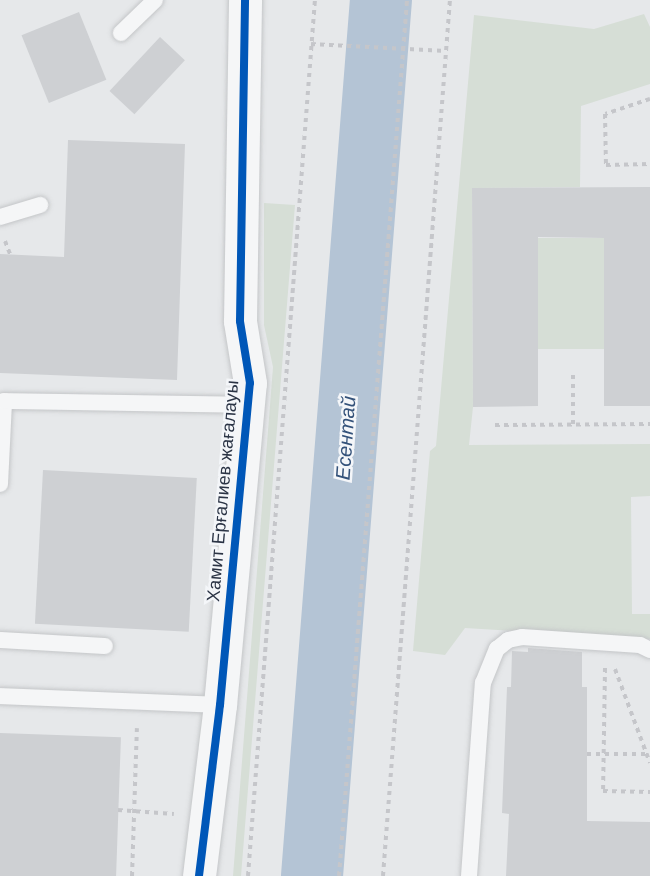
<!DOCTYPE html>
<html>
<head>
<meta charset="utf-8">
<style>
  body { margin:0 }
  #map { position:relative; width:650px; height:876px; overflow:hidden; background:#e6e8ea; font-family:Arial,sans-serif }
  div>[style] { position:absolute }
  .green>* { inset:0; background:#d6ded6; transform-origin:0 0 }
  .river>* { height:62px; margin:-31px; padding:0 31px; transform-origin:31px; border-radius:31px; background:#b4c4d5 }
  .building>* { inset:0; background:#ced0d3; transform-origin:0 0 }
  .path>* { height:4px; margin-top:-2px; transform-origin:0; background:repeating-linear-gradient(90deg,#c5c6ca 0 4.5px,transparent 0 9px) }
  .roads { filter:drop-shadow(0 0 2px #c4c6c8) drop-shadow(0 0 2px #c4c6c8) }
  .service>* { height:16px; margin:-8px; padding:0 8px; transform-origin:8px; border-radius:8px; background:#f5f6f7 }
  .minor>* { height:33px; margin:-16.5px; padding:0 16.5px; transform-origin:16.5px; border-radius:16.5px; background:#f5f6f7 }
  .path-bridge>* { height:4px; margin-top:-2px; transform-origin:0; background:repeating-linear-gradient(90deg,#c5c6ca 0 4.5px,transparent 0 9px) }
  .cycleway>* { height:8px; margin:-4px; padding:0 4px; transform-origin:4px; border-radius:4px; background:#0057b8 }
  span { translate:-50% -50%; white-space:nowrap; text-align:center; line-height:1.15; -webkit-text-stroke:5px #f4f6f9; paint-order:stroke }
  .street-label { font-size:18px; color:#2b3445 }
  .water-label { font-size:20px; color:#34527a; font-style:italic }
</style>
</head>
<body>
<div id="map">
  <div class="green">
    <i style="clip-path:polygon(644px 14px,650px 27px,650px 84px,581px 106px,580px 187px,472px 188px,473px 407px,469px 445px,650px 444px,650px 496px,631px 497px,632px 614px,650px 614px,650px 639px,465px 628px,445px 655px,413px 651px,430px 451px,436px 446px,474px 15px,594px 29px)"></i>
    <i style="clip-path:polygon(264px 203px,295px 205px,241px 876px,233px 876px,273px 367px,264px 325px)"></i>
    <i style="left:538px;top:238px;width:66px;height:111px"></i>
  </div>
  <div class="river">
    <i style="left:312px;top:876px;width:879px;rotate:-85.5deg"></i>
  </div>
  <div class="building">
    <i style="left:79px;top:12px;width:73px;height:62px;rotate:68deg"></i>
    <i style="left:160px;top:37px;width:34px;height:74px;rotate:43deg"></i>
    <i style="clip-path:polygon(68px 140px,185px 144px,177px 380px,0 373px,0 254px,64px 257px)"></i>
    <i style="clip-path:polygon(650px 187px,650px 406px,604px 406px,604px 238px,538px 237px,538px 406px,473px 407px,472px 188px)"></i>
    <i style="left:43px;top:470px;width:154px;height:154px;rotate:3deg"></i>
    <i style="clip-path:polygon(528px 648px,582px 652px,582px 687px,587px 687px,587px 821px,650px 822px,650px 876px,506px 876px,509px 814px,502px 813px,507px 687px,511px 687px,512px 651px,528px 652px)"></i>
    <i style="left:0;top:733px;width:121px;height:143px;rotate:2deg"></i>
  </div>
  <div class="path">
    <i style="left:650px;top:99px;width:47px;rotate:161.6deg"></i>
    <i style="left:605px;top:114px;width:51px;rotate:88.9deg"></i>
    <i style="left:606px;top:165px;width:44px;rotate:-1.3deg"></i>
    <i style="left:5px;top:241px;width:14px;rotate:69deg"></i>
    <i style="left:573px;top:424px;width:51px;rotate:-90deg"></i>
    <i style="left:495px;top:425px;width:155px;rotate:-0.4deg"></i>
    <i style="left:605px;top:668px;width:123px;rotate:90.9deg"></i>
    <i style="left:603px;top:791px;width:47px;rotate:1.2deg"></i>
    <i style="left:615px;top:669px;width:100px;rotate:69.6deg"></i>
    <i style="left:587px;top:754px;width:59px"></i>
    <i style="left:118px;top:810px;width:56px;rotate:4.1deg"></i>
    <i style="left:132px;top:876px;width:148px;rotate:-88.1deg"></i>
    <i style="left:248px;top:876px;width:879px;rotate:-85.63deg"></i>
    <i style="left:339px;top:876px;width:879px;rotate:-85.56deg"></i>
    <i style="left:383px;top:876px;width:879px;rotate:-85.63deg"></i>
  </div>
  <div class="roads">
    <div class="service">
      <i style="left:121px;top:33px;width:47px;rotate:-44.1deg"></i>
      <i style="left:0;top:217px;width:42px;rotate:-16.7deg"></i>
      <i style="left:0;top:484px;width:83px;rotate:-87.2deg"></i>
      <i style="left:4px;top:401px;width:244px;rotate:0.9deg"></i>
      <i style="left:0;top:640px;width:105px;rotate:3.3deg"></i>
      <i style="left:0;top:696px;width:220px;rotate:2.3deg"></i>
      <i style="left:469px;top:876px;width:194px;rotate:-85.9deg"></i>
      <i style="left:483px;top:683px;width:37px;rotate:-68deg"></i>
      <i style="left:497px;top:649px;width:14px;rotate:-39deg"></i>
      <i style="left:508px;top:640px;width:14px;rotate:-12deg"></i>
      <i style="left:522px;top:637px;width:118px;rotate:3.9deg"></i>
      <i style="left:640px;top:645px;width:11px;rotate:27deg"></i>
    </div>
    <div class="minor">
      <i style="left:199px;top:876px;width:172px;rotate:-83deg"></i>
      <i style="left:220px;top:705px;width:323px;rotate:-84.7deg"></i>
      <i style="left:250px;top:383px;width:63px;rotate:-99.2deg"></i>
      <i style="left:240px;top:321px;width:321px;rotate:-89.1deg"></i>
    </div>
  </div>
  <div class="path-bridge">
    <i style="left:311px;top:44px;width:135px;rotate:3deg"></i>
  </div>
  <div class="cycleway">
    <i style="left:199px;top:876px;width:172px;rotate:-83deg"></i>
    <i style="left:220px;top:705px;width:323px;rotate:-84.7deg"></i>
    <i style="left:250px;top:383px;width:63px;rotate:-99.2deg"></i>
    <i style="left:240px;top:321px;width:321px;rotate:-89.1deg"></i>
  </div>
  <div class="street-label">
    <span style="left:223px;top:491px;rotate:-85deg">Хамит Ерғалиев жағалауы</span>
  </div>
  <div class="water-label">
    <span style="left:346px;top:438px;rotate:-86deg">Есентай</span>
  </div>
</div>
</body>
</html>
